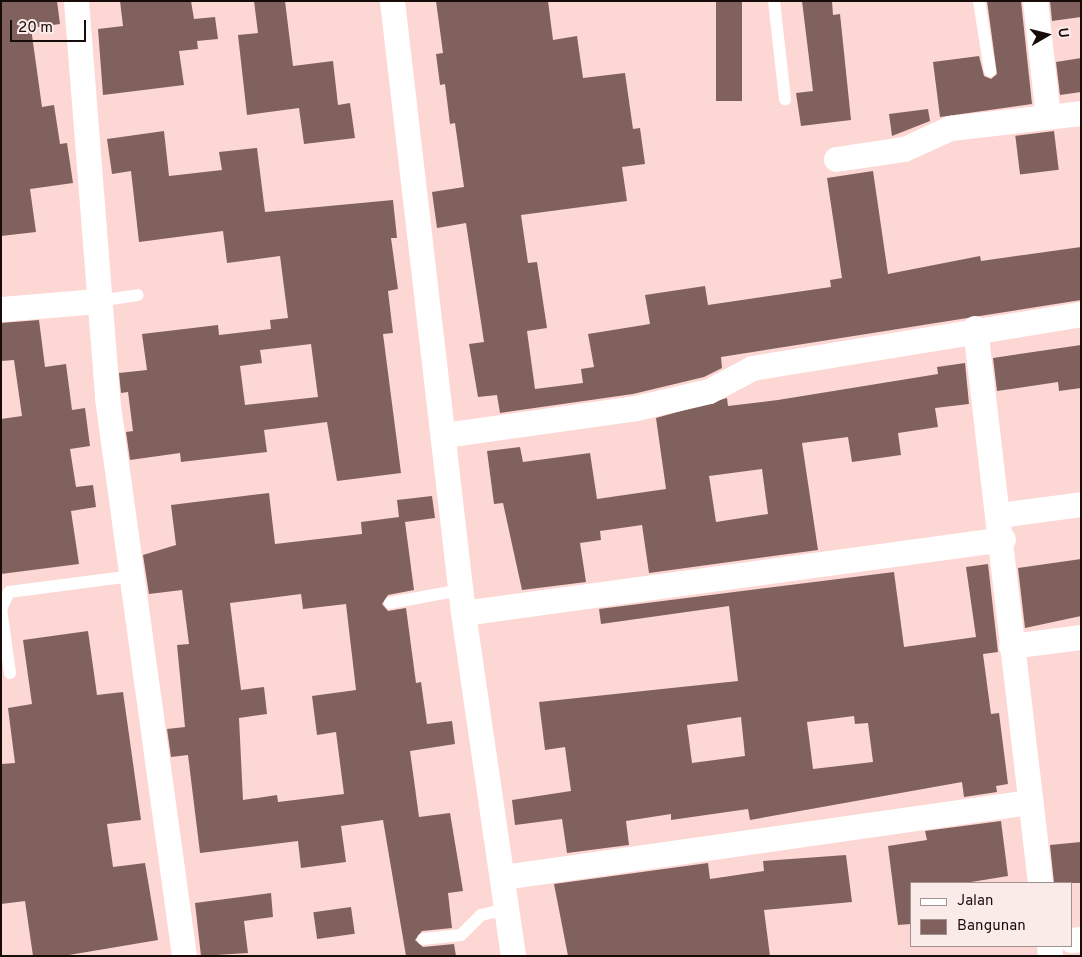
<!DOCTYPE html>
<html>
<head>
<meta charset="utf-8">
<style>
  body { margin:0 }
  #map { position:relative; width:1082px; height:957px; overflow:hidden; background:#fdd7d3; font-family:Overpass,sans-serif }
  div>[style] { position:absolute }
  .building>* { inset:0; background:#81615e; transform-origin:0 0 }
  .lane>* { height:12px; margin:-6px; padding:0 6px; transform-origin:6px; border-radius:6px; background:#fff }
  .street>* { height:25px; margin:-12.5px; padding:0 12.5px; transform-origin:12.5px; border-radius:12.5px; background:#fff }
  span { translate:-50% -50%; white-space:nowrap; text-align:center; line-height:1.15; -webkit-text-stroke:4px #faebe9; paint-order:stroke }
  .frame { position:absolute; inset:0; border:2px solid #180c0b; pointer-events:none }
  .legend { position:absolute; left:910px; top:882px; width:162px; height:65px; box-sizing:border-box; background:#faebe9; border:1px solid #a09290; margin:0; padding:6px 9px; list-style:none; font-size:15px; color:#180c0b }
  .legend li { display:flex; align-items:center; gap:10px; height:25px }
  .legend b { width:25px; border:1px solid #a09290 }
  .north { position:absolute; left:1022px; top:10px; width:50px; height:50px; -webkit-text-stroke:4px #faebe9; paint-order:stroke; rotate:82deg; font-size:14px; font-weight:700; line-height:20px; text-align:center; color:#180c0b }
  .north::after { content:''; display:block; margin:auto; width:18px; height:22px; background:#180c0b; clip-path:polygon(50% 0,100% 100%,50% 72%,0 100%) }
  .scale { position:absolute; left:10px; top:20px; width:76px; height:22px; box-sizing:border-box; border:2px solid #180c0b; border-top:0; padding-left:6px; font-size:15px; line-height:18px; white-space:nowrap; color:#180c0b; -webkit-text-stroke:4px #faebe9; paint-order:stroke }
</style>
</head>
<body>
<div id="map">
  <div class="building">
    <i style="clip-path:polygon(1px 1px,57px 1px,60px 24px,31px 28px,42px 107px,54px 105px,60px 144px,67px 143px,73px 183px,30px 189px,36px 232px,1px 236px)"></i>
    <i style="clip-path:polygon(120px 1px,191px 1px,194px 19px,215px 17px,218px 39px,197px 41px,198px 49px,179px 51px,184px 85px,103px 95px,98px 29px,123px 26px)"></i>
    <i style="clip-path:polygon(254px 1px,285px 1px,293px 66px,333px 61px,338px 105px,350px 103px,355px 138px,304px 144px,299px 108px,247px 115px,238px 35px,258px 33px)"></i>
    <i style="clip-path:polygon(436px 1px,548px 1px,553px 40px,577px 36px,583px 78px,625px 73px,633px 129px,640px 128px,645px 164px,622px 167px,627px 201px,521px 215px,528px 263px,537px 262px,547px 328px,527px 331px,535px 389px,583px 383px,581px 369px,594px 367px,588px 334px,650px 324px,645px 295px,705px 286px,708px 305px,831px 287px,830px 280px,842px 278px,827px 178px,873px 171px,888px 274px,980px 256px,981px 261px,1081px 247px,1081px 300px,721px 357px,722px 368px,704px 377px,633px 394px,500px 413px,497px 395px,478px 397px,469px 344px,484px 342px,466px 223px,437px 228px,432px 192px,464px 187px,455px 123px,450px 124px,445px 84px,440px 85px,436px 54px,443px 53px)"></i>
    <i style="left:716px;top:1px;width:26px;height:100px"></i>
    <i style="clip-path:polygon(802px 1px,832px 1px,833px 15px,840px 14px,851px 120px,801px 126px,796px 93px,813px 91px)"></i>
    <i style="clip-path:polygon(987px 1px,1021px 1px,1032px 104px,940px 117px,933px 62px,979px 56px,984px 76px,991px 79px,997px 74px)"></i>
    <i style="clip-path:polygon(1050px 1px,1081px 1px,1081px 17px,1052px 21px)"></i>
    <i style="clip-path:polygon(1081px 58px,1081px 92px,1060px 95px,1056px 62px)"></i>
    <i style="clip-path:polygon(928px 109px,930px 121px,892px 136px,889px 114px)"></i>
    <i style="clip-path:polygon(evenodd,164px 131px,169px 176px,222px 170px,219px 152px,257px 148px,265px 212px,393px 200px,397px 238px,391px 238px,398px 289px,388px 291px,393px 333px,383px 334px,401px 473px,337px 481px,327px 422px,264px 430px,267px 452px,181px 462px,180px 453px,130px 460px,126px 432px,133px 431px,128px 392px,121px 393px,119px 373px,147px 370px,142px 334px,218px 325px,219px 335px,271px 329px,270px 320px,288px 318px,280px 256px,227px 263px,223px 231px,139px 242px,131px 171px,112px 174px,107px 139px,164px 131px,311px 344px,318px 397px,245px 405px,240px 366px,262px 363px,260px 350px,311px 344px)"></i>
    <i style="left:1054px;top:131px;width:39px;height:39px;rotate:83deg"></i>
    <i style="clip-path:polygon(39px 320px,45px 367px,66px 364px,72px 410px,85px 408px,90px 446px,70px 449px,76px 487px,93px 485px,96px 507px,71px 511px,79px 564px,1px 574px,1px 419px,22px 416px,14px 360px,1px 361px,1px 323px)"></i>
    <i style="clip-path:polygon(1081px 345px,1081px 388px,1059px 391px,1058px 382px,997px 391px,993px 358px)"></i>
    <i style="clip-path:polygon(evenodd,965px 363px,969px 404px,935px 408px,938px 427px,898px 433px,901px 455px,852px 462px,848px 437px,802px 443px,818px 550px,649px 573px,642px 525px,600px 531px,601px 540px,580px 543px,586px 582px,522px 590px,503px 503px,494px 504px,487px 451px,520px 447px,523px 462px,590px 453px,597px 499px,666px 489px,656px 418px,727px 398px,728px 406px,778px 400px,938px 374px,937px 367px,965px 363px,762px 469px,768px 514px,716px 522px,709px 476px,762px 469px)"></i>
    <i style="clip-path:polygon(evenodd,269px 493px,275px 544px,362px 534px,361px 522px,399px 517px,397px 500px,432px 496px,435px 518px,405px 522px,414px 590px,388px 595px,382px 604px,388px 611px,406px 608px,416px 683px,421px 682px,427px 724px,452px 721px,455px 744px,410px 751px,419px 817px,450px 813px,463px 891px,448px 893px,452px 928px,422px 931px,415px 940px,423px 947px,454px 944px,456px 956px,406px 956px,383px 820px,341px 826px,346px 862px,301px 868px,298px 841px,200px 853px,188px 755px,171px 757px,167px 729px,185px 727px,177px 645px,189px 644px,182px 590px,149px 594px,143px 555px,176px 545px,171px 505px,269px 493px,301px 594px,303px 609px,346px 604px,356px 690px,312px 696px,317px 735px,336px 732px,344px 794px,278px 802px,277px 795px,243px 800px,239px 718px,267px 714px,264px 687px,241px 690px,230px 603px,301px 594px)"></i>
    <i style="clip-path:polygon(1081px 559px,1081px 616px,1025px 628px,1018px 568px)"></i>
    <i style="clip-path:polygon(evenodd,988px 564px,998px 652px,983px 654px,991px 714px,999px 713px,1008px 784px,996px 786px,997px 792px,964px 797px,962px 782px,750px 820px,748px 809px,671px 820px,671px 814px,626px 821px,629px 845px,567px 853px,562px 819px,515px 825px,512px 800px,571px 791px,565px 747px,545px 750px,539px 702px,738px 681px,729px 606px,601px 624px,599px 609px,894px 572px,904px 647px,976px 637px,966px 567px,988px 564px,854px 716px,855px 724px,868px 723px,873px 762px,813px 769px,807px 722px,854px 716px,988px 564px,741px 717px,745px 756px,692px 763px,687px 725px,741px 717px)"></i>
    <i style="clip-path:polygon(88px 631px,97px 695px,123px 692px,141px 820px,107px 824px,113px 867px,145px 863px,158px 940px,63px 956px,33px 956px,25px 901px,1px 904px,1px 764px,15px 763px,8px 708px,32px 704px,23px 640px)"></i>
    <i style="clip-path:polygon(1001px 821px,1008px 876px,965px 883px,911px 883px,911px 924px,898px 925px,888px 846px,927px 840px,925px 831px)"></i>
    <i style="clip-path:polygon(1081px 842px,1081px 883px,1054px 883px,1050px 845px)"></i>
    <i style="clip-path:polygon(846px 855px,852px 902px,764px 910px,770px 956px,568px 956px,554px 884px,708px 863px,710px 879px,764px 871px,763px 861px)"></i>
    <i style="clip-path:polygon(271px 893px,273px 917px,244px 921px,248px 953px,201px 956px,195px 903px)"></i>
    <i style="left:351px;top:907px;width:27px;height:38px;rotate:82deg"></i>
  </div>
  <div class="lane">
    <i style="left:774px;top:1px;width:99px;rotate:83.6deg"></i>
    <i style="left:979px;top:1px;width:71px;rotate:81.1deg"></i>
    <i style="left:98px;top:301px;width:40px;rotate:-8.5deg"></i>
    <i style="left:390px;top:603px;width:71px;rotate:-10.5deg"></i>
    <i style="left:10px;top:673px;width:65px;rotate:-98deg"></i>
    <i style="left:1px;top:609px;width:19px;rotate:-65deg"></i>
    <i style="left:9px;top:592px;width:125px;rotate:-7.4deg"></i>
    <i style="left:423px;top:939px;width:38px;rotate:-6deg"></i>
    <i style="left:461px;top:935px;width:28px;rotate:-45deg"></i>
    <i style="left:481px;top:915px;width:27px;rotate:-13deg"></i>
  </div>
  <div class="street">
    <i style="left:76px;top:1px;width:398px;rotate:85.5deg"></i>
    <i style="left:107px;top:398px;width:563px;rotate:82.14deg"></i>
    <i style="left:392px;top:1px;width:616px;rotate:83.38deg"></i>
    <i style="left:463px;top:613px;width:347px;rotate:81.7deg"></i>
    <i style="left:1035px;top:1px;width:116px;rotate:83.6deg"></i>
    <i style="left:836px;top:159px;width:69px;rotate:-8.4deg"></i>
    <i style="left:904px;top:149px;width:51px;rotate:-24.5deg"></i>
    <i style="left:950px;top:128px;width:132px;rotate:-6.5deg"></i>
    <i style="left:1px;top:309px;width:97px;rotate:-4.7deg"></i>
    <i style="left:975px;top:328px;width:559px;rotate:83.32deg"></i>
    <i style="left:444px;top:435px;width:194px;rotate:-8deg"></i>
    <i style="left:636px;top:408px;width:75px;rotate:-13.1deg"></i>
    <i style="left:709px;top:391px;width:49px;rotate:-28.1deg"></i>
    <i style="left:752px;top:368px;width:333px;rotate:-9.3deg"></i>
    <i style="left:1000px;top:515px;width:82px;rotate:-7.7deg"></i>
    <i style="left:463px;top:613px;width:545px;rotate:-7.8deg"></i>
    <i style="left:1011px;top:646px;width:71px;rotate:-7.3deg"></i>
    <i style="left:503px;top:877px;width:531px;rotate:-8.11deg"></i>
    <i style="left:1071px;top:940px;width:10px;rotate:-6deg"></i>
    <i style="left:1049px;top:946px;width:10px;rotate:84deg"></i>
  </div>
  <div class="frame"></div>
  <ul class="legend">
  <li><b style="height:6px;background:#fff"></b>Jalan</li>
  <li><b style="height:14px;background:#81615e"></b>Bangunan</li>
  </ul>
  <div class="north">U</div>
  <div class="scale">20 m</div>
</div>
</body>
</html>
